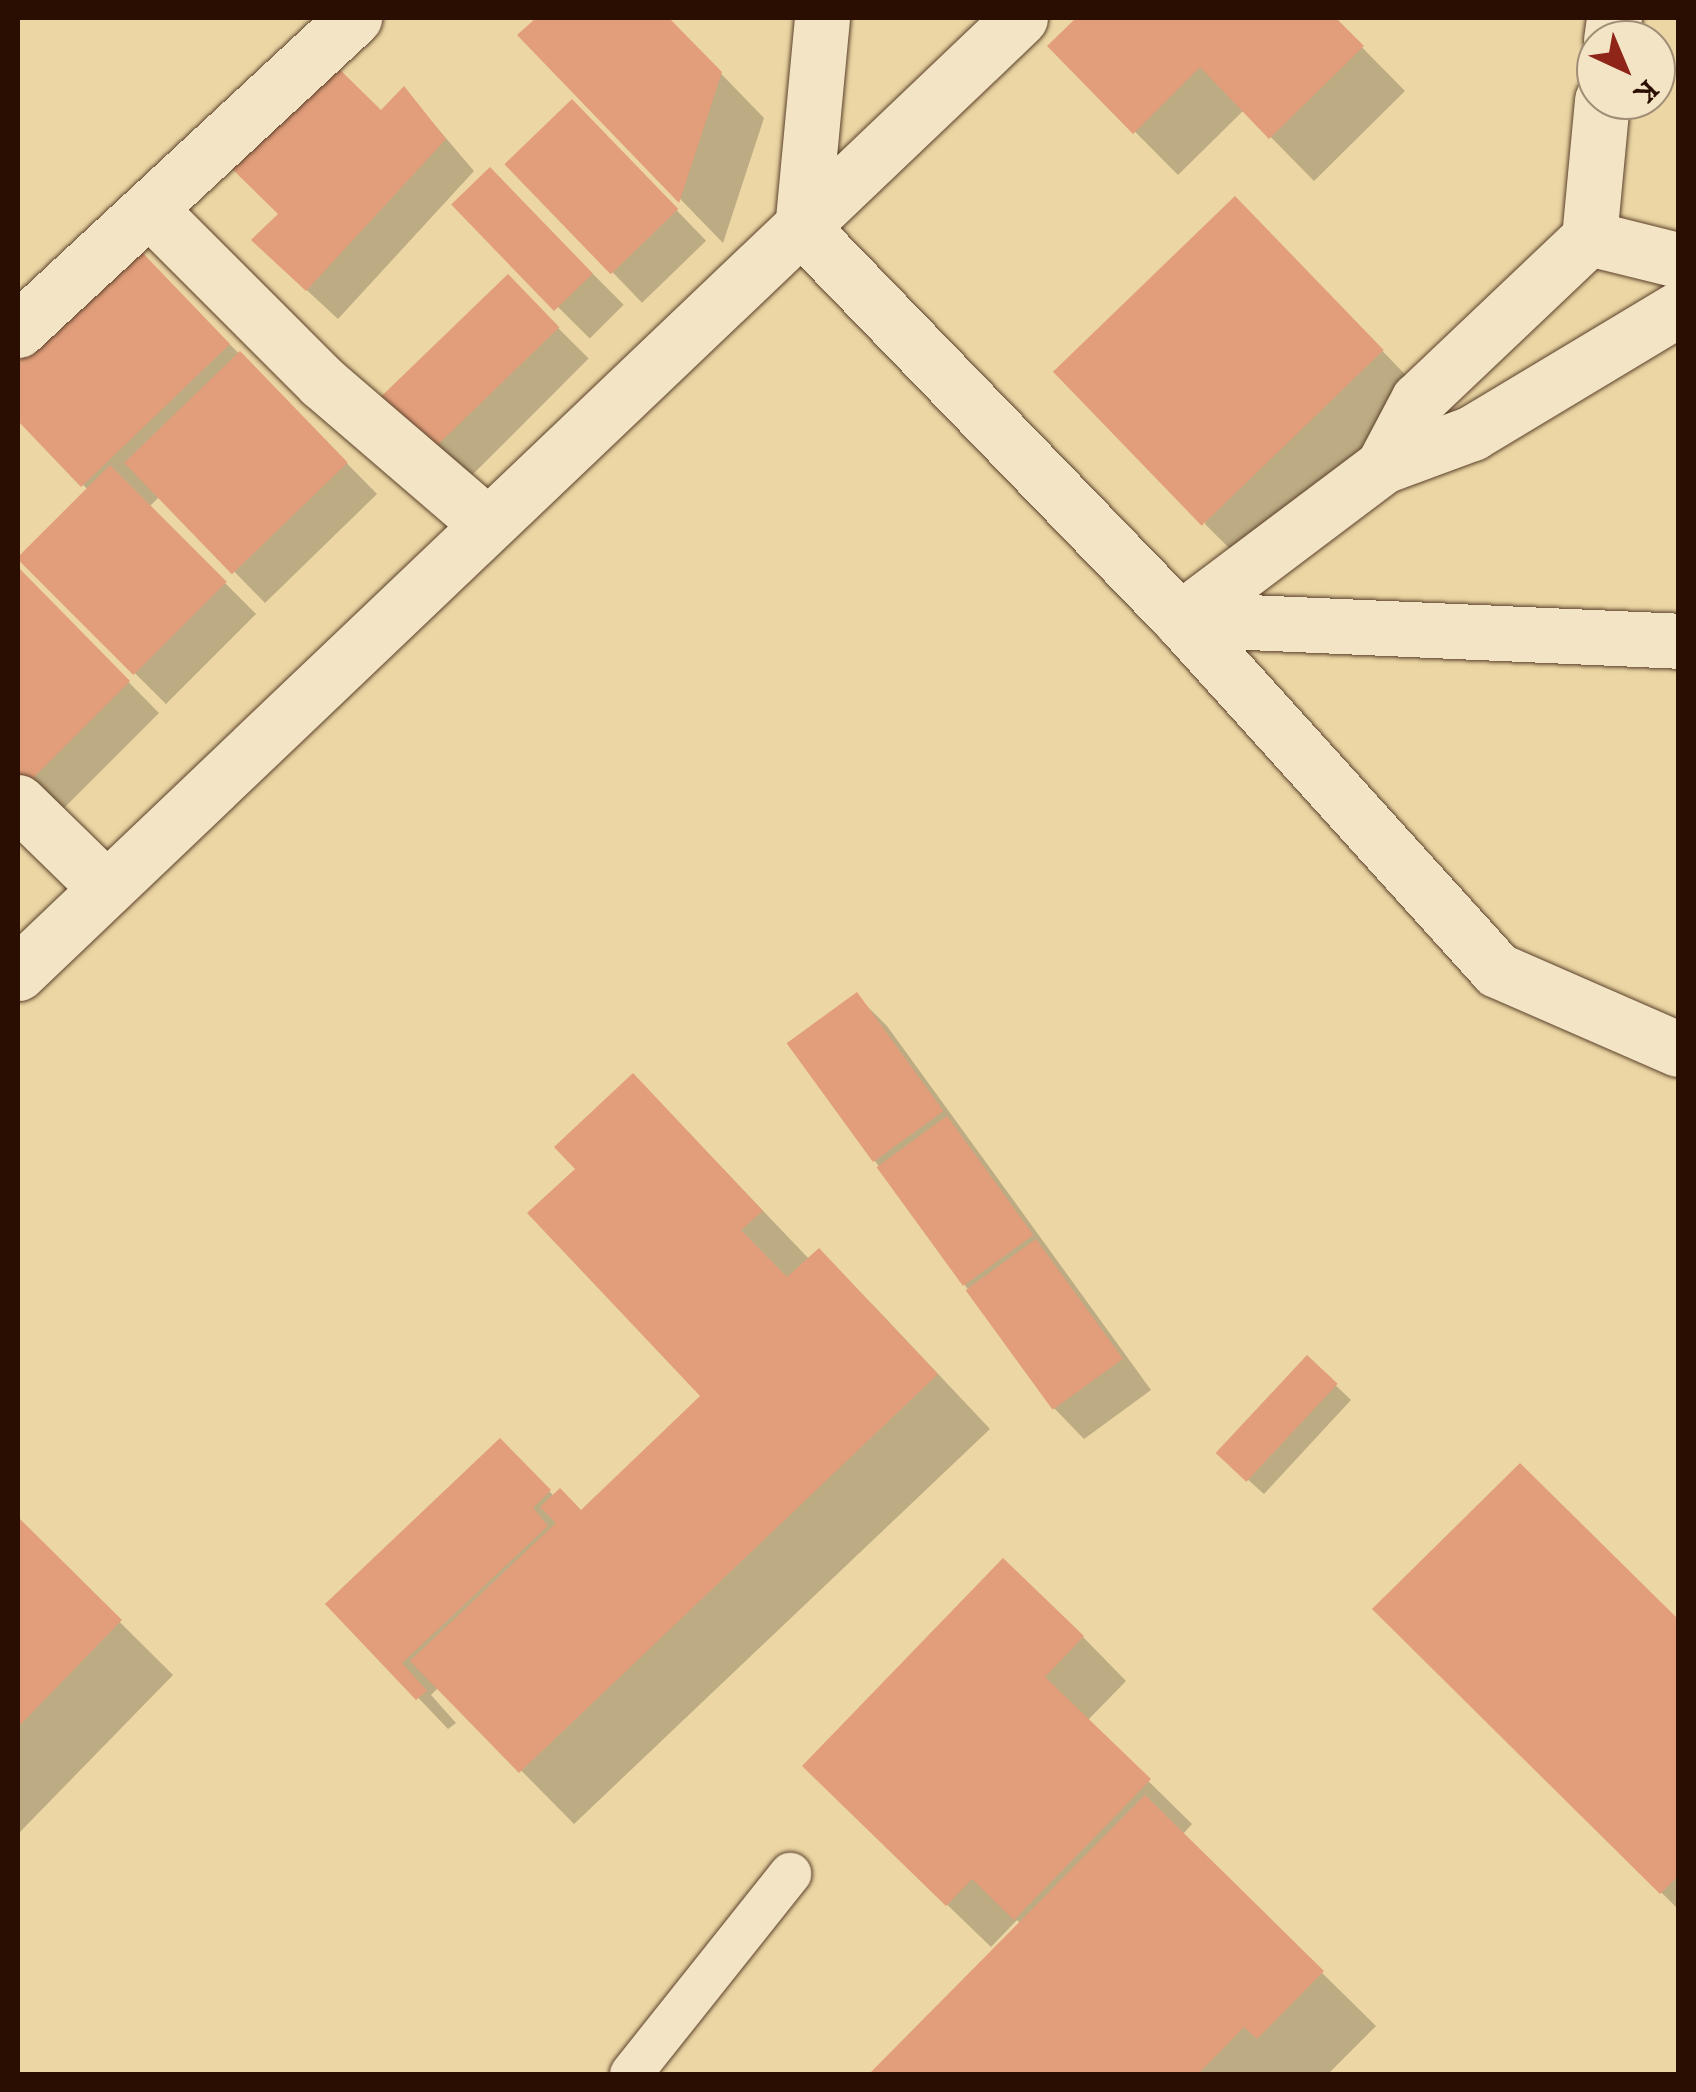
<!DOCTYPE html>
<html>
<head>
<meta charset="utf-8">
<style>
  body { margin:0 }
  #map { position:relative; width:1696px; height:2092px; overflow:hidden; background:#ebd6a4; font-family:"IM FELL English",serif }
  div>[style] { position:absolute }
  .shadow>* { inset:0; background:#0003; transform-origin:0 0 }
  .building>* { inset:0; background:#e29e7b; transform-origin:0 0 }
  .roads { filter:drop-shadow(0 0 2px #5a402a) drop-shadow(0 0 2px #5a402a) }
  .service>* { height:42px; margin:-21px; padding:0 21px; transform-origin:21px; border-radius:21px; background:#f2e4c4 }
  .minor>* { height:55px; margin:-27.5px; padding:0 27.5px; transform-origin:27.5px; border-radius:27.5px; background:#f2e4c4 }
  .tertiary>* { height:55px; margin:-27.5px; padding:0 27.5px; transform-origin:27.5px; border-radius:27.5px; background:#f2e4c4 }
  span { translate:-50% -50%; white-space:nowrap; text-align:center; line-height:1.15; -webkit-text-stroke:10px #f2e4c4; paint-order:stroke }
  .frame { position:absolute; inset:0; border:20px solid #2a0e02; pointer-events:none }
  .north { position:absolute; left:1576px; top:20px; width:100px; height:100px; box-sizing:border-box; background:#f2e4c4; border:2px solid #a28e76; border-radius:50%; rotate:136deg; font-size:28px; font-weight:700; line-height:40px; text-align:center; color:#2a0e02 }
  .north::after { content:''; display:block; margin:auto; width:35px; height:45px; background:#8f2418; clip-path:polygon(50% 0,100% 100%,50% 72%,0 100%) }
</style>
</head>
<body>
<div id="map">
  <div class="shadow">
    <i style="clip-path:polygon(539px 18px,667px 18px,764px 118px,723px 243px,521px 35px)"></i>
    <i style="clip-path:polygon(1079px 18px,1333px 18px,1405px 91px,1314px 181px,1244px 110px,1178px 175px,1050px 46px)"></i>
    <i style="clip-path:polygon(404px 89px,474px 171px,338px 319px,285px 270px,282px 214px)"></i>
    <i style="left:572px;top:102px;width:193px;height:89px;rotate:46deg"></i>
    <i style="left:490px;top:171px;width:189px;height:48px;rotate:45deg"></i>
    <i style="clip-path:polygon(1278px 243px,1425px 395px,1248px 567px,1205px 524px)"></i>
    <i style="clip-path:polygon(137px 250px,377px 494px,265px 603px,160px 496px,149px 507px,256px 614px,166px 704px,20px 559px,88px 490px,18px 417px,18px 365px)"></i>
    <i style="left:508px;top:278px;width:114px;height:175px;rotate:45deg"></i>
    <i style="clip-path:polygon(18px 570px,159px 713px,56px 816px,18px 777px)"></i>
    <i style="clip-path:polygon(856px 995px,887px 1026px,1151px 1390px,1084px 1439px,1054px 1408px,875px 1161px)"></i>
    <i style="clip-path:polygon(686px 1130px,810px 1260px,873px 1305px,990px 1429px,574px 1824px,439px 1687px,431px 1695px,456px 1723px,448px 1729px,329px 1604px,500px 1442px,555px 1497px,581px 1513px,703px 1397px,578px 1169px)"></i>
    <i style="clip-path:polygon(1307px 1358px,1351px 1400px,1264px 1494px,1235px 1468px)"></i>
    <i style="clip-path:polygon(1520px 1466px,1678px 1622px,1678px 1909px,1376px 1609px)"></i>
    <i style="clip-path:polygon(18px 1521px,173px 1675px,18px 1834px)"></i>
    <i style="clip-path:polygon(1083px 1637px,1126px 1681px,1087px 1721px,1192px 1824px,1182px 1835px,1376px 2026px,1328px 2074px,873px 2074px,1021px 1924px,1017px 1920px,991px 1947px,848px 1809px)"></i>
  </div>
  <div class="building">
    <i style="clip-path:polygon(536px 18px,669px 18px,722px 72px,679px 203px,517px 35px)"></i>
    <i style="clip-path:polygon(1076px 18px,1336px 18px,1364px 46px,1269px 139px,1200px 67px,1133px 134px,1047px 46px)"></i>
    <i style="clip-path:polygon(331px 61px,381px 110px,404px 86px,446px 139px,306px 291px,251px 240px,278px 214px,221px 158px)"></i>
    <i style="left:572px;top:99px;width:153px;height:94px;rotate:46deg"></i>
    <i style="left:490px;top:167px;width:148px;height:54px;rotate:46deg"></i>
    <i style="left:1235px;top:196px;width:214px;height:253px;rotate:46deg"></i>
    <i style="clip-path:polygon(137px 247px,230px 344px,81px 487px,18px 421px,18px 362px)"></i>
    <i style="left:508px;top:274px;width:74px;height:180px;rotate:46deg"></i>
    <i style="left:240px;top:351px;width:155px;height:161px;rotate:46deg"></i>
    <i style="left:110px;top:465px;width:165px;height:132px;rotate:45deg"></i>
    <i style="clip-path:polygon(18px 567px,130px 681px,24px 787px,18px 781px)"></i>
    <i style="left:857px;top:992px;width:147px;height:87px;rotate:54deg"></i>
    <i style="clip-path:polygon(633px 1073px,763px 1211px,741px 1230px,787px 1277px,819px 1248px,938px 1374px,519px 1773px,410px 1661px,556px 1523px,540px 1507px,560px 1488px,581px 1510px,700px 1396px,527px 1213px,575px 1169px,554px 1147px)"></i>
    <i style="left:947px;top:1116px;width:147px;height:87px;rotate:54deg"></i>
    <i style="left:1036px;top:1239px;width:148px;height:87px;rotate:54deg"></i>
    <i style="left:1307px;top:1355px;width:42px;height:134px;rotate:43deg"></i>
    <i style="clip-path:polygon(500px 1438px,551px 1490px,533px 1508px,548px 1526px,402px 1663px,427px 1691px,416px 1700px,325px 1604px)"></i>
    <i style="clip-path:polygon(1520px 1463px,1678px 1619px,1678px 1876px,1660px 1894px,1372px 1609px)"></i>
    <i style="clip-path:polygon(18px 1517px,122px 1620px,18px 1727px)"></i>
    <i style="clip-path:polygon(1003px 1558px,1084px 1636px,1045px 1677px,1151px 1779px,1014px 1920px,972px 1879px,946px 1906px,802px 1766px)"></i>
    <i style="clip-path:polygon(1145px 1795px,1324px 1971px,1257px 2039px,1244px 2027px,1198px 2074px,869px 2074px)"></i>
  </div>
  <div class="roads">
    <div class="service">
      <i style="left:631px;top:2074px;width:256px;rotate:-51.5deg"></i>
    </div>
    <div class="minor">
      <i style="left:822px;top:18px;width:211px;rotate:95.4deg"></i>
      <i style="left:802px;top:228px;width:544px;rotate:45.97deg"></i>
      <i style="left:1180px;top:619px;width:473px;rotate:47.9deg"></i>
      <i style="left:1497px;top:970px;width:197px;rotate:23.6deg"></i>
      <i style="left:1611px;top:40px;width:22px;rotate:-82deg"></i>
      <i style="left:149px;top:209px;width:245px;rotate:45deg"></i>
      <i style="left:322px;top:382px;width:218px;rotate:40.7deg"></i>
      <i style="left:1589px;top:238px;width:139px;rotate:-84.6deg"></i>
      <i style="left:18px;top:330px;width:459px;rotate:-42.9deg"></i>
      <i style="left:1383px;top:466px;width:75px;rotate:-62.1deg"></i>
      <i style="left:1418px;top:400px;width:236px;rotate:-43.5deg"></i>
      <i style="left:1589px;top:238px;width:92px;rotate:13.9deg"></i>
      <i style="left:1180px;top:619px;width:254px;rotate:-37deg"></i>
      <i style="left:1383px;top:466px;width:95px;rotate:-20.3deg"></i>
      <i style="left:1472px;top:433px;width:240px;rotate:-31deg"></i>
      <i style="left:1180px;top:619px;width:498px;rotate:2.5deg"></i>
      <i style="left:18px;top:802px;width:122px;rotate:44.3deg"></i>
    </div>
    <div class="tertiary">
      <i style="left:18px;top:973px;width:1384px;rotate:-43.62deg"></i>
    </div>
  </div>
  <div class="frame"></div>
  <div class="north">K</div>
</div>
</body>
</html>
